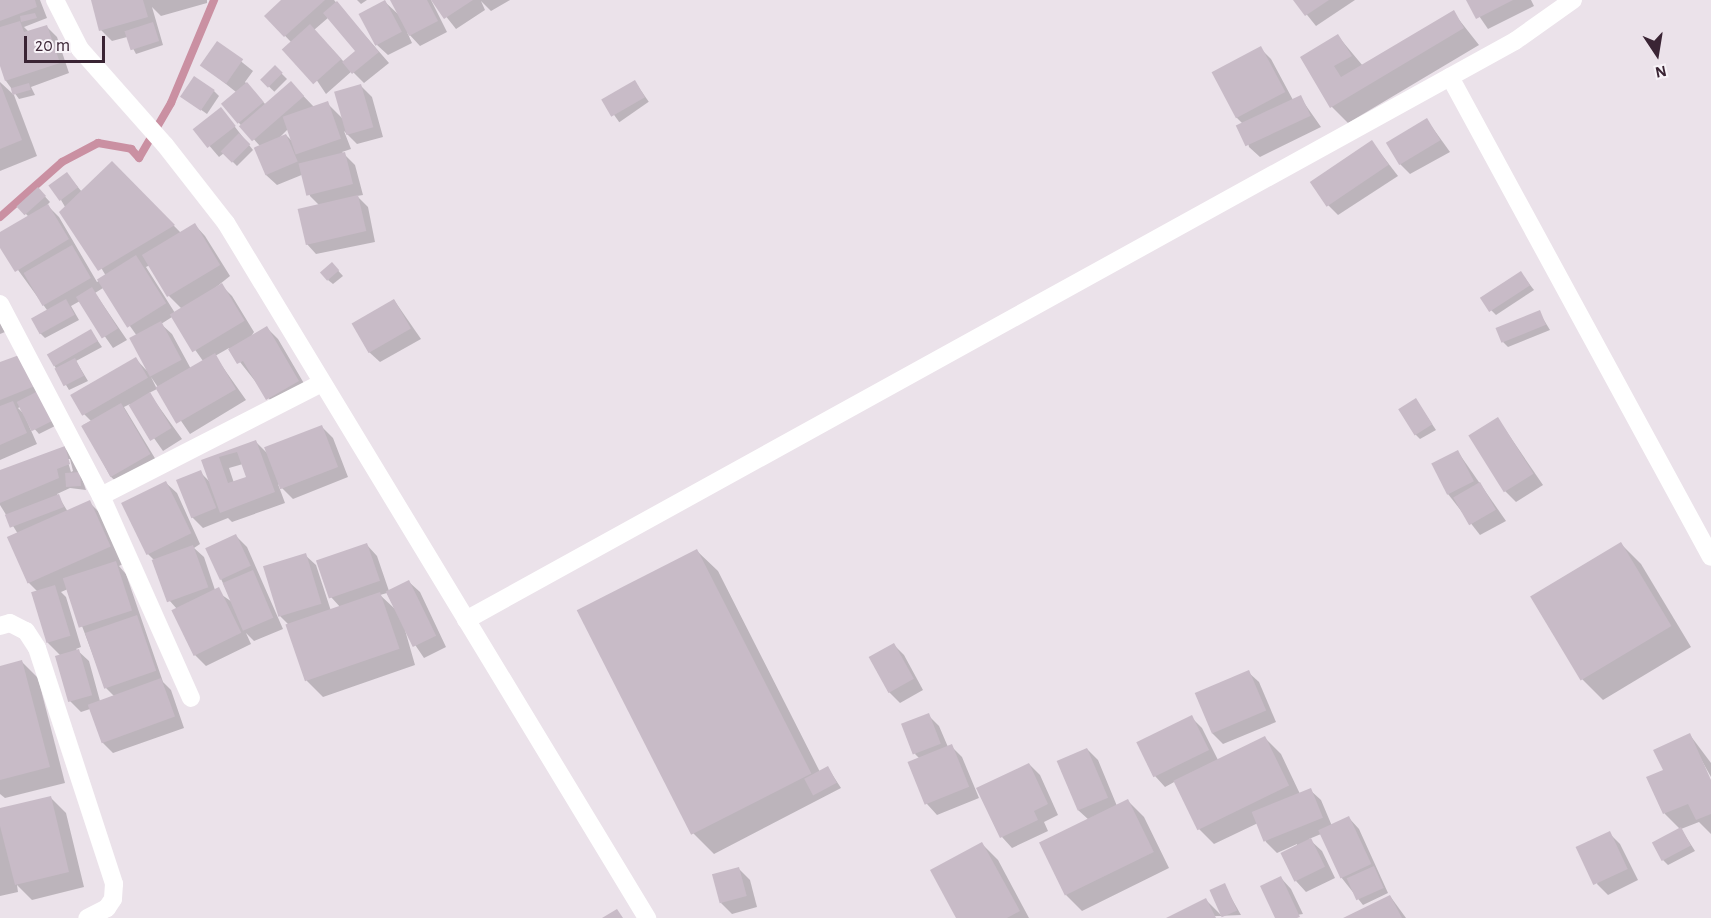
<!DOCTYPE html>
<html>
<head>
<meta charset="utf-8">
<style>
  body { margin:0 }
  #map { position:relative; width:1711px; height:918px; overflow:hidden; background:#ebe2ea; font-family:"Alegreya Sans",sans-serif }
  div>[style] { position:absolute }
  .shadow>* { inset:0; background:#0003; transform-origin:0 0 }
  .stream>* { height:8px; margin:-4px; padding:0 4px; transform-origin:4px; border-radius:4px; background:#ca90a2 }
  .building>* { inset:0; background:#c8bbc7; transform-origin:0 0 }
  .minor>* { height:18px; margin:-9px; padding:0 9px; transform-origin:9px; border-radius:9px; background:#fff }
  span { translate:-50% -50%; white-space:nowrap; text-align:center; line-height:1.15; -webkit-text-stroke:4.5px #f8f3f8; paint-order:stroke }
  .north { position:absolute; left:1627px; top:24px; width:60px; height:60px; -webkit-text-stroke:4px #f8f3f8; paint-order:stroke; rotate:168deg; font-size:16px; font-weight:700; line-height:24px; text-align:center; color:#3a2434 }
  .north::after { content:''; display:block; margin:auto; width:21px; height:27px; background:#3a2434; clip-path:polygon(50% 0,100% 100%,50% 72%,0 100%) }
  .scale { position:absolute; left:24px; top:36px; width:81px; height:27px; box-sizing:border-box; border:3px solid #3a2434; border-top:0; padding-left:8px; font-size:18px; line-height:21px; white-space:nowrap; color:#3a2434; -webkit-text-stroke:4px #f8f3f8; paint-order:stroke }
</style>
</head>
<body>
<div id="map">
  <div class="shadow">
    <i style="clip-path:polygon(0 0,40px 0,47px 18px,24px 27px,29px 32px,46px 26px,57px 37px,69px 73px,31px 87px,35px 95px,19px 99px,6px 81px,0 62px)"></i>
    <i style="clip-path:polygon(93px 0,207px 0,207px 3px,161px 16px,152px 7px,163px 45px,136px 54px,127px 37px,112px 41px,101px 30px)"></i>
    <i style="clip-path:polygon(evenodd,284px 0,334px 0,389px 63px,364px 83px,352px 71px,326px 94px,291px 42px,266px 16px,284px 0,329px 17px,357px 51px,344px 62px,314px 30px,329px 17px)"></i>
    <i style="clip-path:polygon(357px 0,367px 0,361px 4px)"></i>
    <i style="clip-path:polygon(392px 0,431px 0,447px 32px,420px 46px,407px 32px,412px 43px,388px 55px,377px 45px,384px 1px,399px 15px)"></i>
    <i style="clip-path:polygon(433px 0,510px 0,491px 11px,481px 1px,485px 10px,456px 29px)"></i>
    <i style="clip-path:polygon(1295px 0,1355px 0,1316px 26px)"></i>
    <i style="clip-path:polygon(1468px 0,1531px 0,1534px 6px,1488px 29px)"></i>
    <i style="clip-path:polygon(1453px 12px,1479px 45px,1348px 123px,1332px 107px,1302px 58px,1338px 36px,1363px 66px)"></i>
    <i style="clip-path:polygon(evenodd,218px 43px,253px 71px,245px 82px,266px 105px,291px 83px,314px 107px,327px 103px,342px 118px,361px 86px,372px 97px,383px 137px,357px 144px,344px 131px,351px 149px,342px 152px,355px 165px,363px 195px,357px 196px,368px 207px,375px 242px,316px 254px,306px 243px,319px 205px,310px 196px,304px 174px,277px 185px,266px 175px,255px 148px,260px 146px,239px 123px,236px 92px,202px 65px,218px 43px,288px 129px,293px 142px,286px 135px,279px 138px,288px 129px)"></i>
    <i style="clip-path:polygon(1260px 48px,1271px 59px,1293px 100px,1300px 97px,1321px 127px,1260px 157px,1249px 147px,1244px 125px,1236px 117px)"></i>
    <i style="left:275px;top:67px;width:17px;height:18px;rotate:45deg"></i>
    <i style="clip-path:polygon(0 82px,14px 95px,37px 156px,0 171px)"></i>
    <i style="left:635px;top:82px;width:24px;height:36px;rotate:55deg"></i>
    <i style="clip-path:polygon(214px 91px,219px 96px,207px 114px,183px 97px)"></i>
    <i style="clip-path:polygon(221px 109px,253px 150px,237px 166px,224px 153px,219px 157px,195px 129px)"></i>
    <i style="clip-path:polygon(1427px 120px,1450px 152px,1410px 174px,1399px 163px)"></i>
    <i style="clip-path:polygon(1372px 142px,1398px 176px,1338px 215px,1327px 204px)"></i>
    <i style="clip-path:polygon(evenodd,112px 163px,181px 233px,195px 225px,205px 236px,230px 276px,210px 292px,221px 285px,232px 296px,254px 332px,250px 338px,267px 328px,278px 339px,309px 392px,278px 410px,229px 348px,215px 356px,246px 400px,190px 434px,151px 377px,157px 389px,149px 393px,182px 439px,163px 451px,130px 404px,124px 407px,159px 465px,121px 486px,110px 476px,83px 425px,91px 421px,83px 413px,136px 359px,147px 371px,137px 336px,103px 288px,95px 293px,127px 340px,113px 348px,80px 301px,71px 306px,79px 320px,45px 338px,40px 333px,47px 310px,0 245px,0 234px,29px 217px,19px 207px,38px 189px,50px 202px,47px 205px,59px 217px,97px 282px,106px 276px,61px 200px,67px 174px,82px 192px,112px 163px,150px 265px,169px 296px,182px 309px,175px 313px,146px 267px,150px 265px,112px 163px,172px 317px,203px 361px,191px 369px,172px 334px,161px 324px,172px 317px)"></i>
    <i style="clip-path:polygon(332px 264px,343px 276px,333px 284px,328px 280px)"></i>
    <i style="clip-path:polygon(1521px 273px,1534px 290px,1496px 315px,1491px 310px)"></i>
    <i style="clip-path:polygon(394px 300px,421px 339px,380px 362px,369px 352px)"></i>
    <i style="clip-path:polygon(1539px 312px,1550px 330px,1508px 347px,1503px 342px)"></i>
    <i style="clip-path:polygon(0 323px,5px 332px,0 334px)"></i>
    <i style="clip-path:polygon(91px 331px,102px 347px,76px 361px,88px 381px,69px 390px,54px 365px)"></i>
    <i style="clip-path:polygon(evenodd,22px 355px,57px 425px,39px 434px,26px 419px,37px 444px,0 460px,0 364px,22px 355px,22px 406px,26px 416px,18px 408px,22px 406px)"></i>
    <i style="clip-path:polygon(1416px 400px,1436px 430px,1420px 439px,1415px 434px)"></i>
    <i style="clip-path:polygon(1498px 419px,1543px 485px,1516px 502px,1505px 491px)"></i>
    <i style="clip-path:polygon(evenodd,322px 427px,333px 438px,348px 477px,293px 499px,278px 484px,285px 503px,232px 522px,228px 518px,203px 528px,192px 517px,200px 472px,210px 482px,203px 461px,255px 441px,269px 455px,322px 427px,243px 464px,247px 478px,234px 483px,229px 468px,243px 464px)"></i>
    <i style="clip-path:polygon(evenodd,64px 447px,75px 458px,86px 490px,70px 488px,57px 494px,68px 512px,89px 502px,105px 518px,125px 563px,119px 566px,126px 574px,163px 682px,171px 690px,184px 728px,113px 753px,102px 742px,90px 709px,81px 712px,70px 701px,61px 656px,48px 643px,38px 592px,29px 583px,18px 534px,0 505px,0 472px,64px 447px,67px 459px,70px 459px,73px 471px,71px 472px,67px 459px,64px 447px,68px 589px,105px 687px,114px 696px,100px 701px,89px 661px,76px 649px,81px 647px,66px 597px,61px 592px,68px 589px)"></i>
    <i style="clip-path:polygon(1458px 452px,1506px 521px,1480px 535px,1448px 494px)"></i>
    <i style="clip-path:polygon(166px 483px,177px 493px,200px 544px,194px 548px,204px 557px,215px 590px,232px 602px,221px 579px,236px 536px,247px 547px,283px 629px,254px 641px,246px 633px,251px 644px,206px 666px,195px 655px,177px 609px,169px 600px,154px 560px,147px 553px)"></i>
    <i style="clip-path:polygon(1621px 544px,1641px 564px,1691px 647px,1603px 700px,1582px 679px)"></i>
    <i style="clip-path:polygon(evenodd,367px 545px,377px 556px,389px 591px,409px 582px,420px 592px,446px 647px,424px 658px,405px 630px,415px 665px,323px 697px,307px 681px,290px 626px,280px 616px,305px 555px,316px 565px,331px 611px,341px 608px,331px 597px,367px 545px,387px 593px,395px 609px,380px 595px,387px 593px)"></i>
    <i style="clip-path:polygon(697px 551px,718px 571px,820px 772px,828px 768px,841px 788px,714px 854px,693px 833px)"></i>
    <i style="clip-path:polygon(894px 645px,904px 655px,923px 690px,900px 703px,889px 692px)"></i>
    <i style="clip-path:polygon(22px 662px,38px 678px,65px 783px,5px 798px,0 794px,0 667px)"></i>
    <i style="clip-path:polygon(1248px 672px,1259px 682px,1276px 722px,1223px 744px,1212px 733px)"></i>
    <i style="clip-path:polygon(928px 715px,939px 726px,948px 747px,951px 746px,962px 757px,979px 798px,937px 815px,927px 804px,920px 759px,915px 754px)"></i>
    <i style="clip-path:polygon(1191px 717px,1202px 728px,1218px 760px,1265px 738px,1281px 754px,1300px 794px,1310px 790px,1321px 800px,1332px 826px,1349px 818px,1359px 829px,1388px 893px,1363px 905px,1341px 877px,1321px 834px,1309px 839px,1322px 851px,1335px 878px,1306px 892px,1296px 881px,1297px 844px,1277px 853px,1266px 842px,1258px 823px,1214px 844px,1198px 828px,1176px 781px,1165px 787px,1155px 776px)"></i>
    <i style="clip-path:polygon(1690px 735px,1711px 763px,1711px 777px,1697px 752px,1711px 784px,1711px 834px,1699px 822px,1681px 829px,1695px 851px,1668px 865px,1663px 860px,1680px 829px,1665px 814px,1648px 778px,1665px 771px)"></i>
    <i style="clip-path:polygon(1087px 749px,1098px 760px,1117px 806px,1128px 801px,1144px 817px,1169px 868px,1082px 911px,1066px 895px,1089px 820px,1078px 810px)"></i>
    <i style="clip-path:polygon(1029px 764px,1040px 775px,1058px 815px,1044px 822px,1048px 831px,1012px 848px,1002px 837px)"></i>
    <i style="clip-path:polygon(50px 797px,66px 813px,84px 887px,32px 900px,17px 885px,18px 892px,0 896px,0 810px)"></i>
    <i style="clip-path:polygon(1609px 833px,1620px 844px,1638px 880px,1608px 895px,1597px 884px)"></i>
    <i style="clip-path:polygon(982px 844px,998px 860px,1029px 918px,957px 918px)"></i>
    <i style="clip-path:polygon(739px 869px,750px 880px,757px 907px,732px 914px,721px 903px)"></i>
    <i style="clip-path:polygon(1281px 878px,1291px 889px,1303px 914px,1276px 918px)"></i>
    <i style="clip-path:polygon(1224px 885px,1241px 915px,1170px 918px,1206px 900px,1222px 916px)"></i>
    <i style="clip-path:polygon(1390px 896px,1406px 918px,1347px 918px)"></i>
  </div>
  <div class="stream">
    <i style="left:0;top:217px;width:83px;rotate:-41.6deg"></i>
    <i style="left:62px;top:162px;width:41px;rotate:-27.8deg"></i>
    <i style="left:98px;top:143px;width:34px;rotate:10deg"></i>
    <i style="left:131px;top:149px;width:12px;rotate:48deg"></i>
    <i style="left:139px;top:158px;width:64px;rotate:-59.8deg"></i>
    <i style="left:171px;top:103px;width:112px;rotate:-67.3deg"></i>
  </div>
  <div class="building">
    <i style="clip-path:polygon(0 0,35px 0,37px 7px,0 21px)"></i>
    <i style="clip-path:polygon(91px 0,143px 0,148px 17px,99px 31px)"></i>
    <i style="clip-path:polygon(281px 0,325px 0,284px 37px,264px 16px)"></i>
    <i style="left:385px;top:0;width:36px;height:30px;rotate:62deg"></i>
    <i style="clip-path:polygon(390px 0,427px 0,438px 21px,409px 36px)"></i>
    <i style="clip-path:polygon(431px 0,473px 0,444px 19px)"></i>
    <i style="clip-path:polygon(1293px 0,1329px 0,1305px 16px)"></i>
    <i style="clip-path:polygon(1466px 0,1513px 0,1476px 19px)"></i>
    <i style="clip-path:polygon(337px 1px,379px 52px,352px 74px,342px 62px,355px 51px,323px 13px)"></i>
    <i style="clip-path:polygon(1454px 10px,1464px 28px,1330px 108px,1300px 57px,1338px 34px,1352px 56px,1334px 66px,1341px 77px)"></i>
    <i style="clip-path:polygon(35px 13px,37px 18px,21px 22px,20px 16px)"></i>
    <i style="clip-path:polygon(20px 21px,24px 32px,47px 25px,60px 63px,5px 81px,0 66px,0 27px)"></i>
    <i style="left:153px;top:22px;width:20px;height:30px;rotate:72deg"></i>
    <i style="left:310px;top:24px;width:47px;height:38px;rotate:48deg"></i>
    <i style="left:217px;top:41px;width:32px;height:30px;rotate:35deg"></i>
    <i style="left:1261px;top:46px;width:52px;height:56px;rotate:62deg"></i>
    <i style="left:275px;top:65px;width:11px;height:21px;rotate:45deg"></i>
    <i style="left:194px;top:76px;width:25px;height:25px;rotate:34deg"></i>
    <i style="left:635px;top:80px;width:20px;height:39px;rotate:60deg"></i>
    <i style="left:291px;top:81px;width:20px;height:69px;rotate:49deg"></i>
    <i style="left:247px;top:82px;width:26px;height:34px;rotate:50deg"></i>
    <i style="clip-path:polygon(0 83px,22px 140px,0 149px)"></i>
    <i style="left:29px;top:83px;width:7px;height:19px;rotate:74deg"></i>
    <i style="left:361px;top:84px;width:45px;height:28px;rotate:74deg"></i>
    <i style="left:1301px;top:95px;width:23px;height:72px;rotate:65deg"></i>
    <i style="left:328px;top:101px;width:40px;height:48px;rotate:71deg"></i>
    <i style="left:221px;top:107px;width:24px;height:36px;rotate:52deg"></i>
    <i style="left:1427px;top:118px;width:26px;height:48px;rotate:59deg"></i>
    <i style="left:239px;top:133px;width:16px;height:26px;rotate:45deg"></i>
    <i style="left:286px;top:134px;width:30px;height:35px;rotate:67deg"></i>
    <i style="left:1372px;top:140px;width:30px;height:75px;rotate:56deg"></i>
    <i style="left:345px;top:152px;width:33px;height:48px;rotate:76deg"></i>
    <i style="clip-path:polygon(112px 161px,175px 225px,98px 271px,59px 212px)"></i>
    <i style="left:67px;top:172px;width:19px;height:23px;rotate:54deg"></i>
    <i style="left:38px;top:187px;width:12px;height:29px;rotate:48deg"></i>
    <i style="left:358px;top:195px;width:37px;height:62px;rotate:77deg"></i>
    <i style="clip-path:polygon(48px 204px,69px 239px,15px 272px,0 248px,0 232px)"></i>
    <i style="left:195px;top:223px;width:49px;height:62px;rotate:59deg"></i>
    <i style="left:72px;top:245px;width:38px;height:56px;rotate:60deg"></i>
    <i style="left:136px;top:255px;width:57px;height:46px;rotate:58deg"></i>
    <i style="left:332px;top:262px;width:11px;height:16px;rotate:49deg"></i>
    <i style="left:1521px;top:271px;width:17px;height:49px;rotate:57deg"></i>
    <i style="left:222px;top:283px;width:44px;height:61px;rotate:59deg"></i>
    <i style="left:92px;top:287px;width:49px;height:19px;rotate:58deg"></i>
    <i style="left:66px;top:299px;width:18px;height:40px;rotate:61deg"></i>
    <i style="left:394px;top:299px;width:34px;height:49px;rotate:60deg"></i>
    <i style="left:1540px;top:310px;width:16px;height:48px;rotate:68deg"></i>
    <i style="left:161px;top:321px;width:44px;height:36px;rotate:62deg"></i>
    <i style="clip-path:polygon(267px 326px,299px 381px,266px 400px,243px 361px,237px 364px,228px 349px)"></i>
    <i style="left:91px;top:329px;width:14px;height:51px;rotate:60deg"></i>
    <i style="left:215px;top:353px;width:42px;height:69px;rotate:60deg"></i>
    <i style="clip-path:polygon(22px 354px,35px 386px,0 400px,0 362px)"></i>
    <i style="left:136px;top:357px;width:24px;height:76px;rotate:60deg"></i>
    <i style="left:75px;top:358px;width:20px;height:23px;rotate:63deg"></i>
    <i style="left:38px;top:391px;width:33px;height:24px;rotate:63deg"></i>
    <i style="left:150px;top:392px;width:42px;height:25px;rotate:59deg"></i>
    <i style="left:1416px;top:398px;width:31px;height:21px;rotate:58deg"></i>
    <i style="clip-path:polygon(13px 401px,27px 433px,0 445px,0 406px)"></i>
    <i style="left:121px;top:403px;width:59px;height:46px;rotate:60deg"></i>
    <i style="left:1498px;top:417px;width:67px;height:35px;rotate:58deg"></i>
    <i style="left:322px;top:425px;width:45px;height:62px;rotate:69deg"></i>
    <i style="clip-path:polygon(evenodd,256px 440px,275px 492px,220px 513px,201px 460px,256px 440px,237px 452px,246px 477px,228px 483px,219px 457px,237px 452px)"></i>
    <i style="clip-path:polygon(65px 446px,70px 464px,57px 469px,59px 478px,0 503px,0 470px)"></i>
    <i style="left:1458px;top:450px;width:35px;height:30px;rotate:63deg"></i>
    <i style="left:201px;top:470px;width:41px;height:27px;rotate:68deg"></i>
    <i style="left:80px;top:472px;width:14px;height:15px;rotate:86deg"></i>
    <i style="left:166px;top:481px;width:58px;height:50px;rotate:64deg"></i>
    <i style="left:1480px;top:482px;width:32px;height:31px;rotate:60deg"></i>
    <i style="left:59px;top:494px;width:14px;height:58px;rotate:69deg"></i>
    <i style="left:90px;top:500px;width:51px;height:91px;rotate:66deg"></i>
    <i style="left:236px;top:534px;width:35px;height:34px;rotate:65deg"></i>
    <i style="left:1621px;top:542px;width:98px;height:106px;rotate:59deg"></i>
    <i style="left:367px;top:543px;width:40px;height:54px;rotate:71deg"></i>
    <i style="left:193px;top:545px;width:45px;height:44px;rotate:70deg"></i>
    <i style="left:697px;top:549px;width:252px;height:135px;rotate:63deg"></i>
    <i style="left:306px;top:553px;width:53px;height:45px;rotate:73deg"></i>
    <i style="left:116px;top:561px;width:52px;height:56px;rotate:72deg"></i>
    <i style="left:253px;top:570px;width:52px;height:33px;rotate:67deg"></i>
    <i style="left:409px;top:580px;width:62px;height:26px;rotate:64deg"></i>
    <i style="left:55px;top:585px;width:53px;height:25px;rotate:73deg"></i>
    <i style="left:219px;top:587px;width:51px;height:53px;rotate:64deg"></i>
    <i style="left:380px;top:592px;width:60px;height:100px;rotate:71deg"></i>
    <i style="left:137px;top:615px;width:59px;height:55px;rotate:71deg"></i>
    <i style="left:894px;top:643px;width:41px;height:29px;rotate:61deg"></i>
    <i style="left:79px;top:649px;width:48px;height:25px;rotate:74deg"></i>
    <i style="clip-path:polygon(22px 660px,50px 767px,0 780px,0 666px)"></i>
    <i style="left:1249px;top:670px;width:44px;height:59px;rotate:67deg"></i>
    <i style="left:161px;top:678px;width:41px;height:78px;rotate:70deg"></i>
    <i style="left:929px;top:713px;width:33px;height:30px;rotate:69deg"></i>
    <i style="left:1192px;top:715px;width:39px;height:62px;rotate:64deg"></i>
    <i style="clip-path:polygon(1690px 733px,1711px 780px,1711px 814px,1696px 820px,1688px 804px,1663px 814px,1646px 777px,1663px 770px,1653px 750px)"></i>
    <i style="left:1265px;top:736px;width:55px;height:102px;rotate:64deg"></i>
    <i style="left:952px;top:744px;width:46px;height:48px;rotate:68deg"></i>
    <i style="left:1087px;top:748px;width:54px;height:33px;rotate:67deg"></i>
    <i style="clip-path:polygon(1029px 763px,1048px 804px,1034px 811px,1038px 820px,1000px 838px,976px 788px)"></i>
    <i style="left:828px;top:766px;width:19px;height:27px;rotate:62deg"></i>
    <i style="left:1311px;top:788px;width:32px;height:64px;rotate:68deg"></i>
    <i style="clip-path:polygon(51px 796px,69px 872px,15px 885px,0 826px,0 808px)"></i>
    <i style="left:1128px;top:799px;width:59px;height:99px;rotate:64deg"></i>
    <i style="left:1349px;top:816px;width:53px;height:34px;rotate:65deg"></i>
    <i style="left:1681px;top:827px;width:21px;height:33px;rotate:62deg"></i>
    <i style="left:1610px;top:831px;width:42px;height:38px;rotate:65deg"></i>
    <i style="left:1311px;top:838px;width:32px;height:34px;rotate:64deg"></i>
    <i style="clip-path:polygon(982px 842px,1020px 911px,1007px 918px,956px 918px,930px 870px)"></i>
    <i style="left:1374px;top:866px;width:24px;height:30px;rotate:66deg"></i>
    <i style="left:739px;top:867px;width:30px;height:28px;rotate:75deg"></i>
    <i style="clip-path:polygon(1281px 876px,1300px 917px,1297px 918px,1275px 918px,1260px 886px)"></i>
    <i style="left:1225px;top:883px;width:30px;height:17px;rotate:66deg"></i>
    <i style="clip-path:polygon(1390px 895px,1402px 918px,1343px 918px)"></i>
    <i style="clip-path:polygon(1206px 898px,1216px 918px,1166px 918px)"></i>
    <i style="clip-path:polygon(617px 909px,623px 918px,602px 918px)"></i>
  </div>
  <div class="minor">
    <i style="left:55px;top:0;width:55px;rotate:63deg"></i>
    <i style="left:80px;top:49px;width:128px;rotate:48.5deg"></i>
    <i style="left:165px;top:145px;width:99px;rotate:52deg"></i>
    <i style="left:226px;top:223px;width:813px;rotate:58.79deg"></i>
    <i style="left:1450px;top:77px;width:546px;rotate:61.46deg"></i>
    <i style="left:0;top:304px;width:217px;rotate:62.3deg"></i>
    <i style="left:101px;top:496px;width:221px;rotate:66deg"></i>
    <i style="left:101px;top:496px;width:248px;rotate:-27.1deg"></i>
    <i style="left:466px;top:620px;width:1198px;rotate:-28.9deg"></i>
    <i style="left:1515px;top:41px;width:71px;rotate:-35.3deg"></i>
    <i style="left:0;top:626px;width:10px;rotate:-17deg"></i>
    <i style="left:10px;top:623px;width:18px;rotate:27deg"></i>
    <i style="left:26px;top:631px;width:20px;rotate:57deg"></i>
    <i style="left:37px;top:648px;width:248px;rotate:71.9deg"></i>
    <i style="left:114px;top:884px;width:15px;rotate:94deg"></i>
    <i style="left:113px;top:899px;width:11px;rotate:124deg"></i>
    <i style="left:107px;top:908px;width:22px;rotate:153deg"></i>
  </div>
  <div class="north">N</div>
  <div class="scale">20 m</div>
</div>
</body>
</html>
